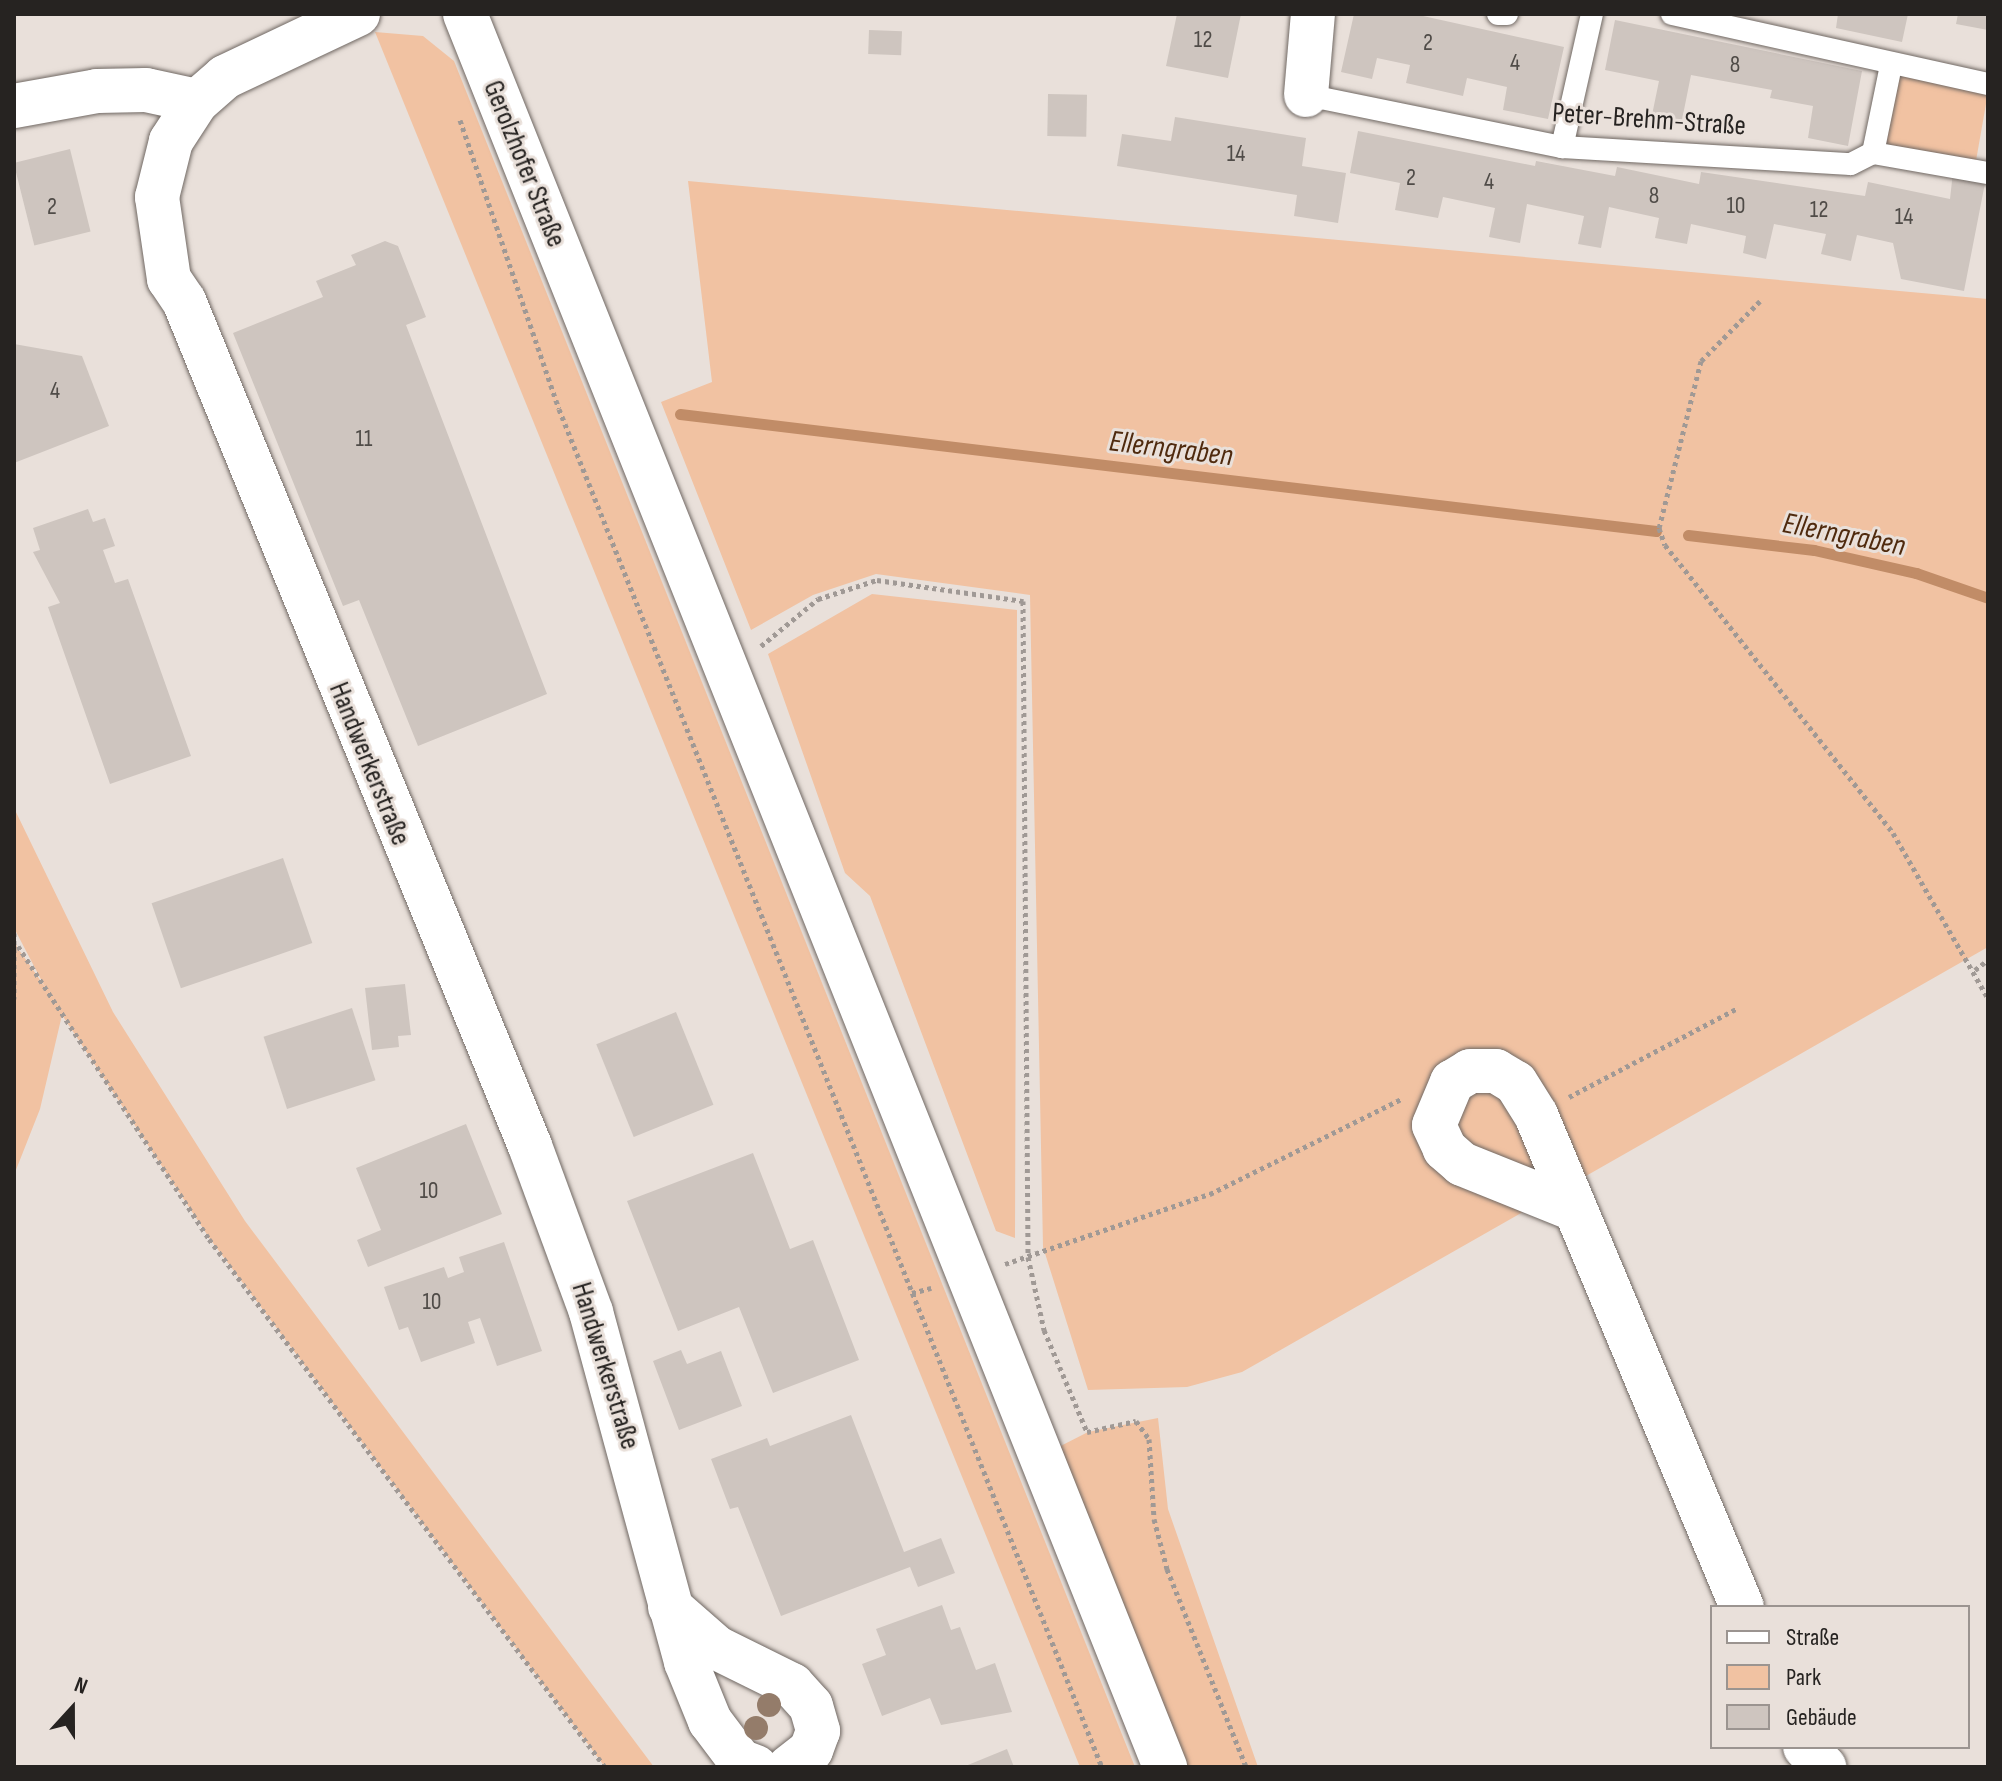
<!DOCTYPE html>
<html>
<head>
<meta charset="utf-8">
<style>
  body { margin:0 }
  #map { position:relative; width:2002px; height:1781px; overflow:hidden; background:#e9e0da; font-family:"Sofia Sans Condensed",sans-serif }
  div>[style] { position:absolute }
  .green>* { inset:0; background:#f1c2a2; transform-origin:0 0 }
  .stream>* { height:11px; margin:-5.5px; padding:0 5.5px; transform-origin:5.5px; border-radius:5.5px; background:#c18c67 }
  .building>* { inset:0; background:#cec5bf; transform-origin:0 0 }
  .path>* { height:5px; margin-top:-2.5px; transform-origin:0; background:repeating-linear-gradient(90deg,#a09995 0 4px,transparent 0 8px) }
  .roads { filter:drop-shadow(0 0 2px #706863) drop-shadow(0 0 2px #706863) }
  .lane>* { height:22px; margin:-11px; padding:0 11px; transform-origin:11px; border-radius:11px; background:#fff }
  .street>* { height:44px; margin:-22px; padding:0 22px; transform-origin:22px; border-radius:22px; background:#fff }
  .secondary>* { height:44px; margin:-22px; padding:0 22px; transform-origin:22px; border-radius:22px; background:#fff }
  .trees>* { width:24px; height:24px; margin:-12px; border-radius:50%; background:#947c6a }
  span { translate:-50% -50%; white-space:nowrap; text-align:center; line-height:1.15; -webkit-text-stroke:6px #e9e0da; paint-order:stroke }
  .number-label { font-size:24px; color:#504c48 }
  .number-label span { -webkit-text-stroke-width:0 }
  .street-label { font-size:28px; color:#262321 }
  .water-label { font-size:30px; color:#4f2a0e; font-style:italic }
  .frame { position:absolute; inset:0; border:16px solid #262321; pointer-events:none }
  .legend { position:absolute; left:1710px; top:1605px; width:260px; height:144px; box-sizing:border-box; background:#e9e0da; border:2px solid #9b9490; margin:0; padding:10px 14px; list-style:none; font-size:24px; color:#262321 }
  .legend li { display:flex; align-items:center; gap:16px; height:40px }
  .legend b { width:40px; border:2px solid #9b9490 }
  .north { position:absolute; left:32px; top:1669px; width:80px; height:80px; -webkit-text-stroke:6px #e9e0da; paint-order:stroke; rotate:21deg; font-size:22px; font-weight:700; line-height:32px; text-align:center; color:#262321 }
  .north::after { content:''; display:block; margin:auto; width:28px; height:36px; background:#262321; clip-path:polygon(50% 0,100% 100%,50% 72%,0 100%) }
</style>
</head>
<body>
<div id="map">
  <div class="green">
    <i style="clip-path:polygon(375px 32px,423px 36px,454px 61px,1135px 1767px,1080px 1767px)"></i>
    <i style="left:1895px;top:73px;width:95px;height:73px;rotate:10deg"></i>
    <i style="clip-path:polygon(688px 181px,1988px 299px,1988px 947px,1242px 1372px,1187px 1387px,1088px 1390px,1043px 1247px,1030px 595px,876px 574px,813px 595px,751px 630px,661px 402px,712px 382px)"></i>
    <i style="clip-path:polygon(872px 594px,1017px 610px,1015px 1238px,996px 1231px,870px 896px,845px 873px,768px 654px)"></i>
    <i style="clip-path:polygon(14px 808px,113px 1012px,245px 1221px,654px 1767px,605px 1767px,210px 1239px,62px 1015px,40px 1109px,14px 1175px,14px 937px,17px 947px,45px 987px,14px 928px)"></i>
    <i style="clip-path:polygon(1158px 1418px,1168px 1509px,1258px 1767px,1167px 1767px,1043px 1455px,1088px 1432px)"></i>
  </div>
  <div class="stream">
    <i style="left:680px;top:414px;width:983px;rotate:6.84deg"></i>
    <i style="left:1688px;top:535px;width:127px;rotate:6.8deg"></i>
    <i style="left:1814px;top:550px;width:105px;rotate:12.7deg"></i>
    <i style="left:1916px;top:573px;width:76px;rotate:19.1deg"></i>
  </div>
  <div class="building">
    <i style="clip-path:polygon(1177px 14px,1241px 14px,1228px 78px,1166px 66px)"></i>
    <i style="clip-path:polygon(1354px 14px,1414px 14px,1564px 47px,1548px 119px,1503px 110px,1507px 87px,1467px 78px,1463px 96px,1406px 83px,1410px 65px,1377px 58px,1372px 79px,1341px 72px)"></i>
    <i style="clip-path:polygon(1838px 14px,1908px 14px,1902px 42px,1836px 28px)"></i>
    <i style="clip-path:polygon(1958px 14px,1988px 14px,1988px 30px,1956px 24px)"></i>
    <i style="clip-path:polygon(1615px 20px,1862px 71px,1848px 146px,1808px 138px,1813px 106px,1770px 98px,1772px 90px,1691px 75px,1682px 120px,1652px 115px,1659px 81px,1605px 70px)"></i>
    <i style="left:869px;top:30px;width:33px;height:24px;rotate:2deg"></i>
    <i style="left:1048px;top:94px;width:39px;height:42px;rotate:1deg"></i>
    <i style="clip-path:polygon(1175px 117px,1306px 138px,1302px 166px,1346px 173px,1338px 223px,1294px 216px,1297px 195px,1117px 166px,1122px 134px,1171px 141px)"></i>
    <i style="clip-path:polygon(1358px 131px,1535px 166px,1536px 161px,1615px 176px,1617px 167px,1699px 184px,1701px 172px,1865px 196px,1868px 182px,1950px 199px,1953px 172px,1986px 178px,1964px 291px,1901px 279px,1893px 243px,1857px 235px,1851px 261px,1821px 254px,1826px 234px,1774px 224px,1766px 259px,1743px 253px,1746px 236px,1691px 224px,1687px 244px,1655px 238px,1659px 218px,1609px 207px,1601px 248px,1578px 244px,1584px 216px,1527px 204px,1520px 243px,1489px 237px,1495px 208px,1443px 197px,1438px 218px,1395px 210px,1400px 183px,1350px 173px)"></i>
    <i style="left:70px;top:149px;width:85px;height:58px;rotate:76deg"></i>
    <i style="clip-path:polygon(385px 241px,398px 246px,426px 317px,406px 325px,547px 694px,418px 746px,359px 600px,343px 606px,233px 333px,323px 297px,316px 281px,356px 265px,351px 255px)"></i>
    <i style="clip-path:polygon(14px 344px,82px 356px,109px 426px,14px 463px)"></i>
    <i style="clip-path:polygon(88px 509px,93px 522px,105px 518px,115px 546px,103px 550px,115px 583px,128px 579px,191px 756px,110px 784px,48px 607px,60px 603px,33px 552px,40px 550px,33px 528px)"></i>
    <i style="left:283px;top:858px;width:90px;height:139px;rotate:71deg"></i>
    <i style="clip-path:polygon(405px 984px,411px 1035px,398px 1036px,399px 1047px,372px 1050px,365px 988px)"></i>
    <i style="left:352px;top:1008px;width:76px;height:93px;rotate:72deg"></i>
    <i style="left:676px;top:1012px;width:100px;height:86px;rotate:68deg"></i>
    <i style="clip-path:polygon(466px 1124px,502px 1214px,368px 1267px,357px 1240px,381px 1230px,356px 1168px)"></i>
    <i style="clip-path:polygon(753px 1153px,790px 1249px,813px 1240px,859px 1360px,773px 1393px,739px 1307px,678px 1331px,627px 1201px)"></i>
    <i style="clip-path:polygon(504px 1242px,542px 1351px,497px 1366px,480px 1318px,468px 1322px,475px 1343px,421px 1362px,408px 1327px,399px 1330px,384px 1287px,444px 1267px,448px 1278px,464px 1272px,459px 1257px)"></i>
    <i style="clip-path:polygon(681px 1350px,687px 1364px,721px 1351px,742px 1406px,679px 1430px,653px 1361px)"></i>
    <i style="clip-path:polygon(851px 1415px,904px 1552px,941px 1538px,955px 1573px,918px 1587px,910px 1567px,781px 1616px,738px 1507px,730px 1509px,711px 1459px,767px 1438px,770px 1446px)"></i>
    <i style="clip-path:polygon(942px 1605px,951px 1630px,960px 1627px,976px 1670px,995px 1663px,1012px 1712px,941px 1725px,930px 1698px,882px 1716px,862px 1664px,886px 1655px,876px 1629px)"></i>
    <i style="clip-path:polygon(1007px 1749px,1014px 1767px,963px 1767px)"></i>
  </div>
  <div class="path">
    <i style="left:460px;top:120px;width:305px;rotate:71.1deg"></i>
    <i style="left:559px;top:409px;width:1463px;rotate:68.21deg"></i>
    <i style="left:1760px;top:301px;width:84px;rotate:134.5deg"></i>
    <i style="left:1701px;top:361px;width:172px;rotate:104.1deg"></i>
    <i style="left:1659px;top:528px;width:18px;rotate:71deg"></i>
    <i style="left:1665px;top:545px;width:367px;rotate:51.6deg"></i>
    <i style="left:1893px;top:833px;width:190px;rotate:60.1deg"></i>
    <i style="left:761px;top:646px;width:74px;rotate:-39.5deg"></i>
    <i style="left:818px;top:599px;width:62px;rotate:-17.9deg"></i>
    <i style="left:877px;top:580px;width:148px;rotate:8.2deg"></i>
    <i style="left:1023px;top:601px;width:656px;rotate:89.56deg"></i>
    <i style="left:1028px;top:1257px;width:75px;rotate:77.6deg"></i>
    <i style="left:1044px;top:1330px;width:111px;rotate:67.1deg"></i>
    <i style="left:1087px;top:1432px;width:50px;rotate:-12.7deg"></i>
    <i style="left:1136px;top:1421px;width:22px;rotate:54deg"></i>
    <i style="left:1149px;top:1439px;width:80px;rotate:86.4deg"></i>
    <i style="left:1154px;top:1519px;width:52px;rotate:75.4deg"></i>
    <i style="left:1167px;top:1569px;width:213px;rotate:68.2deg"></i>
    <i style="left:14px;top:933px;width:66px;rotate:90deg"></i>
    <i style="left:18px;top:946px;width:350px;rotate:56.9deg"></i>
    <i style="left:209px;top:1239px;width:660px;rotate:53.13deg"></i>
    <i style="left:1975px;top:970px;width:16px;rotate:-38deg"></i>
    <i style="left:1569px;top:1097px;width:189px;rotate:-27.8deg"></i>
    <i style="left:1005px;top:1264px;width:217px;rotate:-18.9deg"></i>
    <i style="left:1210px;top:1194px;width:213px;rotate:-26.4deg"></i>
    <i style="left:912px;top:1293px;width:20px;rotate:-15deg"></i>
  </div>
  <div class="roads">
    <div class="lane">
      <i style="left:1498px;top:14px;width:9px"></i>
      <i style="left:1672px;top:14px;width:324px;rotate:12.5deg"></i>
      <i style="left:1306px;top:95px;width:261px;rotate:11.5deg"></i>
      <i style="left:1562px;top:147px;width:289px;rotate:3.4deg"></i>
      <i style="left:1851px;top:164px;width:25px;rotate:-27deg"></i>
      <i style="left:1873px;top:153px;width:117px;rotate:9.9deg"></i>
      <i style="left:1562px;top:147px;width:136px;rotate:-77.3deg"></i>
      <i style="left:1873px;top:153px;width:90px;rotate:-78.4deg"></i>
    </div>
    <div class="street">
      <i style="left:358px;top:14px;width:147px;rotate:154.7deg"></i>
      <i style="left:225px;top:77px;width:37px;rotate:139deg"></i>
      <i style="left:197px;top:101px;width:48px;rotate:123deg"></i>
      <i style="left:171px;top:141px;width:58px;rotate:104deg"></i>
      <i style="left:157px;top:197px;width:83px;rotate:81.7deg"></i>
      <i style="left:169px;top:279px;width:27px;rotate:56deg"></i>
      <i style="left:184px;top:301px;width:913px;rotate:67.73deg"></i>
      <i style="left:530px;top:1146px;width:177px;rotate:69.8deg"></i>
      <i style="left:591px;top:1312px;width:363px;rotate:74.8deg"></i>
      <i style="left:686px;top:1662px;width:64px;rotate:67.9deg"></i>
      <i style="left:710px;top:1721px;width:50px;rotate:53.1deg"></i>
      <i style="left:740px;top:1761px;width:17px;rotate:21deg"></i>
      <i style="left:1306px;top:95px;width:81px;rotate:-85.1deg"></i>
      <i style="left:14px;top:106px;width:84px;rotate:-10.2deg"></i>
      <i style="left:97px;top:91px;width:49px;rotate:-1.2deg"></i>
      <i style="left:146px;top:90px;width:52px;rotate:12.2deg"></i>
      <i style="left:1574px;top:1209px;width:121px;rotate:-158.1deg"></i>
      <i style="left:1462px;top:1164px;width:23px;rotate:-139deg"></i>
      <i style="left:1445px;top:1149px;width:26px;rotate:-115deg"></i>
      <i style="left:1434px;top:1125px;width:47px;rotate:-67.3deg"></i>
      <i style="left:1452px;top:1082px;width:21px;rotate:-31deg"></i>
      <i style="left:1470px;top:1071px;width:26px"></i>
      <i style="left:1496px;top:1071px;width:23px;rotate:31deg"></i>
      <i style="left:1516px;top:1083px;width:38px;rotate:58deg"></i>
      <i style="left:1536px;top:1115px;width:533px;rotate:67.28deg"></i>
      <i style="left:670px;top:1607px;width:62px;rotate:41.1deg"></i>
      <i style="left:717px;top:1648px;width:84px;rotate:26.3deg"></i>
      <i style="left:792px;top:1685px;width:28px;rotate:48deg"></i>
      <i style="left:811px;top:1706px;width:26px;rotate:74deg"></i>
      <i style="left:818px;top:1731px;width:20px;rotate:110deg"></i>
      <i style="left:811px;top:1750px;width:28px;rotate:142deg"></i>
      <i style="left:1805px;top:1747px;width:28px;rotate:46deg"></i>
    </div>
    <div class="secondary">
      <i style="left:465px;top:14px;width:1888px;rotate:68.23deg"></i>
    </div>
  </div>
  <div class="trees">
    <i style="left:769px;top:1705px"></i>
    <i style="left:756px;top:1728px"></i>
  </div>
  <div class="number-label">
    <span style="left:1203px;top:40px">12</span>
    <span style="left:1428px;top:43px">2</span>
    <span style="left:1515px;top:63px">4</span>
    <span style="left:1735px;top:65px">8</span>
    <span style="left:1236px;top:154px">14</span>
    <span style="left:1411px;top:178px">2</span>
    <span style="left:1489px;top:182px">4</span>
    <span style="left:1654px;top:196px">8</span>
    <span style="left:1736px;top:206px">10</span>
    <span style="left:52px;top:207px">2</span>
    <span style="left:1819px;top:210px">12</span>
    <span style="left:1904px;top:217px">14</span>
    <span style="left:55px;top:391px">4</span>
    <span style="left:364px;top:439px">11</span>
    <span style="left:429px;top:1191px">10</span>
    <span style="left:432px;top:1302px">10</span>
  </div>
  <div class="street-label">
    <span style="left:1649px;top:120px;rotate:4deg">Peter-Brehm-Straße</span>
    <span style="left:524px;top:164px;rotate:68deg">Gerolzhofer Straße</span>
    <span style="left:369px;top:764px;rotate:68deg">Handwerkerstraße</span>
    <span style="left:605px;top:1366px;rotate:73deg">Handwerkerstraße</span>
  </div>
  <div class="water-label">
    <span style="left:1171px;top:449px;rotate:7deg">Ellerngraben</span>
    <span style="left:1844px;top:535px;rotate:11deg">Ellerngraben</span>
  </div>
  <div class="frame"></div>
  <ul class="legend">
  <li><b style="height:10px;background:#fff"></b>Straße</li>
  <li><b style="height:22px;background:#f1c2a2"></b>Park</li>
  <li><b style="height:22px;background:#cec5bf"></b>Gebäude</li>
  </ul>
  <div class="north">N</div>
</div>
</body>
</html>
